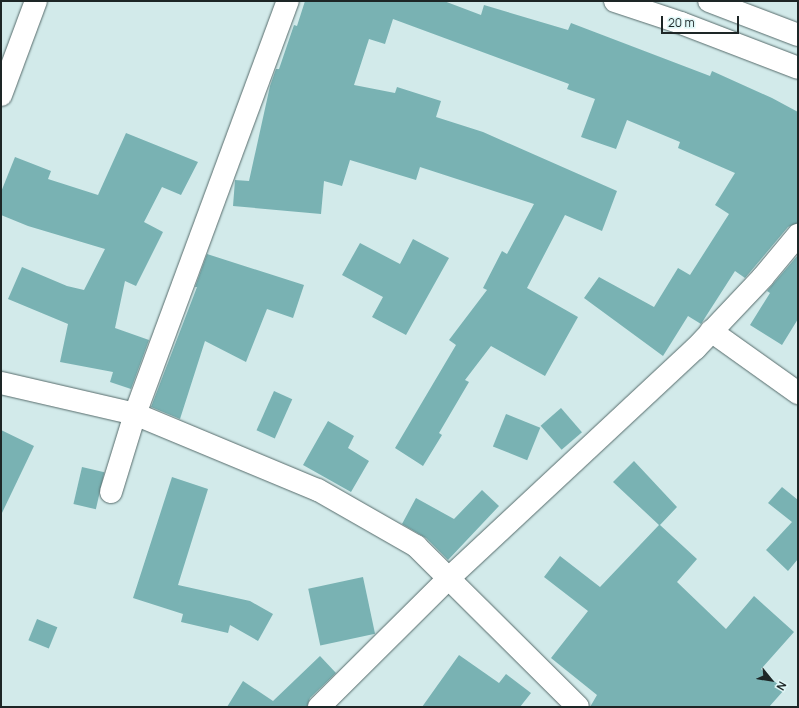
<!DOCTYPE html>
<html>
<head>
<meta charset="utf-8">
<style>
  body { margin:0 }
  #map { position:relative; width:799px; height:708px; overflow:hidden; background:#d2eaea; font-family:Manrope,sans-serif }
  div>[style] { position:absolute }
  .building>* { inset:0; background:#79b2b3; transform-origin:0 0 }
  .roads { filter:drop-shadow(0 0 1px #566b6b) drop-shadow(0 0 1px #566b6b) }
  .minor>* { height:22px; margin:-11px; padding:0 11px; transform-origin:11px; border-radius:11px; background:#fff }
  .highway>* { height:22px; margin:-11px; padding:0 11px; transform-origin:11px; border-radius:11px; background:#fff }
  span { translate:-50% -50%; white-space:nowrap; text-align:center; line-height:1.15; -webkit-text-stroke:3px #dff7f7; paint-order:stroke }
  .frame { position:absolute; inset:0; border:2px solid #1d2626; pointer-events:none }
  .north { position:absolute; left:751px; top:660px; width:40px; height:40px; -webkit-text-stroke:3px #dff7f7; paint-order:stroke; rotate:120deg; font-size:11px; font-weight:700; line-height:16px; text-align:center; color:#1d2626 }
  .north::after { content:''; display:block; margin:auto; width:14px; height:18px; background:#1d2626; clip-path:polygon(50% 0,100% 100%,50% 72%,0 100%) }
  .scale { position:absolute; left:661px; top:16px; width:78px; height:18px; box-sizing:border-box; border:2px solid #1d2626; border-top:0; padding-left:5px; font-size:12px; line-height:14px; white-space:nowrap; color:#1d2626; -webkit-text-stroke:3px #dff7f7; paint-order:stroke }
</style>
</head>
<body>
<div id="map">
  <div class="building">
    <i style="clip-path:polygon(305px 1px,444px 1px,481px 15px,484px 5px,568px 30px,571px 23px,710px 76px,712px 71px,772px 98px,798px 112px,798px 223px,788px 227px,745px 278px,735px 271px,701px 324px,688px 316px,663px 356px,584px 298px,599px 277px,654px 307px,678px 268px,690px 275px,729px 214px,715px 205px,735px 173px,678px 148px,680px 142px,627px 120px,616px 149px,581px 137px,595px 99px,567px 89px,569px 84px,393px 19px,385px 44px,369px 39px,354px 85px,395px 93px,397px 87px,441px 101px,436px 117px,483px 132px,617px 191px,602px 231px,565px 215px,527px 288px,578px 317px,545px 376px,491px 346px,465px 380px,469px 382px,439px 433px,442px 435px,423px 466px,395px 448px,456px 345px,449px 340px,487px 290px,483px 288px,502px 251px,507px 254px,534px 204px,420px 167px,416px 180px,350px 160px,342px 186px,324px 181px,321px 214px,233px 206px,235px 180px,249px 181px,270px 86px,276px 69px,279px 69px,294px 25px,297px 26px)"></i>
    <i style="clip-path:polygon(126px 133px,198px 162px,181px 195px,162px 187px,144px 222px,163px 232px,136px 286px,125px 281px,115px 328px,149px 340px,131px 389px,110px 382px,113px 372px,60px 362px,68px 324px,8px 299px,22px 267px,67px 286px,84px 290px,105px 249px,28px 226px,1px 215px,1px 192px,15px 157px,51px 171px,48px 179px,98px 195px)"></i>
    <i style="clip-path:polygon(413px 239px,449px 258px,406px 335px,372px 317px,383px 297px,342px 275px,360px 243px,400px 264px)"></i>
    <i style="clip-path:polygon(207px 254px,304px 285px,293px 318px,267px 309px,246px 362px,205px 341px,180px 419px,151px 407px,197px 287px,195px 287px)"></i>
    <i style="clip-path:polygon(798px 255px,798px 319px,782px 345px,750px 325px,770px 293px,767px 291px)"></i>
    <i style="left:274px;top:391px;width:20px;height:43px;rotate:24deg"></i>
    <i style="left:561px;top:408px;width:32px;height:27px;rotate:49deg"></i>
    <i style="left:506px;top:414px;width:37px;height:35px;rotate:22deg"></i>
    <i style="clip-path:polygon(328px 421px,354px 436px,348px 448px,369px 461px,351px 492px,303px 465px)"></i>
    <i style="clip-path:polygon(1px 430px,34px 446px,1px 515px)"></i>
    <i style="clip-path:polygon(634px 461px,677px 507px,660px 525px,697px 559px,677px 582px,726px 629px,754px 596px,794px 632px,761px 669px,784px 690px,769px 707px,590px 707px,597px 695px,551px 658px,588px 611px,544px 577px,560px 556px,600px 587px,659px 525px,613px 482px)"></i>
    <i style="left:82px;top:467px;width:23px;height:38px;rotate:13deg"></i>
    <i style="clip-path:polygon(172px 477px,208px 489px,178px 585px,250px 601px,273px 614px,258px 641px,230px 625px,228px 633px,181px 622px,183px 614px,133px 598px)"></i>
    <i style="clip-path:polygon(782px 487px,798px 500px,798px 559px,788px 571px,766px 550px,792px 522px,768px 503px)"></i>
    <i style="clip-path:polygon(482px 490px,499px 506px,448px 560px,426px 538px,402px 524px,416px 498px,454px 519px)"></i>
    <i style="left:363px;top:577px;width:58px;height:56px;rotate:78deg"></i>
    <i style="left:37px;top:619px;width:22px;height:23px;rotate:22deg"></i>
    <i style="clip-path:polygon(459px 655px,499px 683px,506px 674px,531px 693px,520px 707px,422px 707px)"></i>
    <i style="clip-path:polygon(320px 656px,336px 673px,310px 698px,307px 707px,227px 707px,243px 681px,273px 701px)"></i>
  </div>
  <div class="roads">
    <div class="minor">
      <i style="left:1px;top:95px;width:100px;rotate:-69.6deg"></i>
      <i style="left:711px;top:331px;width:107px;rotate:35.5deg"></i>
      <i style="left:1px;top:383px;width:138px;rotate:13deg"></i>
      <i style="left:135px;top:414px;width:198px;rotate:22.6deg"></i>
      <i style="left:318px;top:490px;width:113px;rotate:29.7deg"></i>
      <i style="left:416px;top:546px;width:228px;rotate:44.8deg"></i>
      <i style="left:111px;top:492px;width:82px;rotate:-72.9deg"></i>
      <i style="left:135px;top:414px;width:440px;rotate:-69.7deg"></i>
      <i style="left:319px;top:707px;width:182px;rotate:-44.8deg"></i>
      <i style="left:448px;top:579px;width:338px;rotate:-43deg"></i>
      <i style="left:695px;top:349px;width:99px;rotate:-46.6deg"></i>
      <i style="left:763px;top:277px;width:55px;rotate:-50.2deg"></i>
    </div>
    <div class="highway">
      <i style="left:615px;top:1px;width:70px;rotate:18.4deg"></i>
      <i style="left:681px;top:23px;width:125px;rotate:21deg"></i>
      <i style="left:709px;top:1px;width:95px;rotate:20.9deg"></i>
    </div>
  </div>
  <div class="frame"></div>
  <div class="north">N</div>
  <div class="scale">20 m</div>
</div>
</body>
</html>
